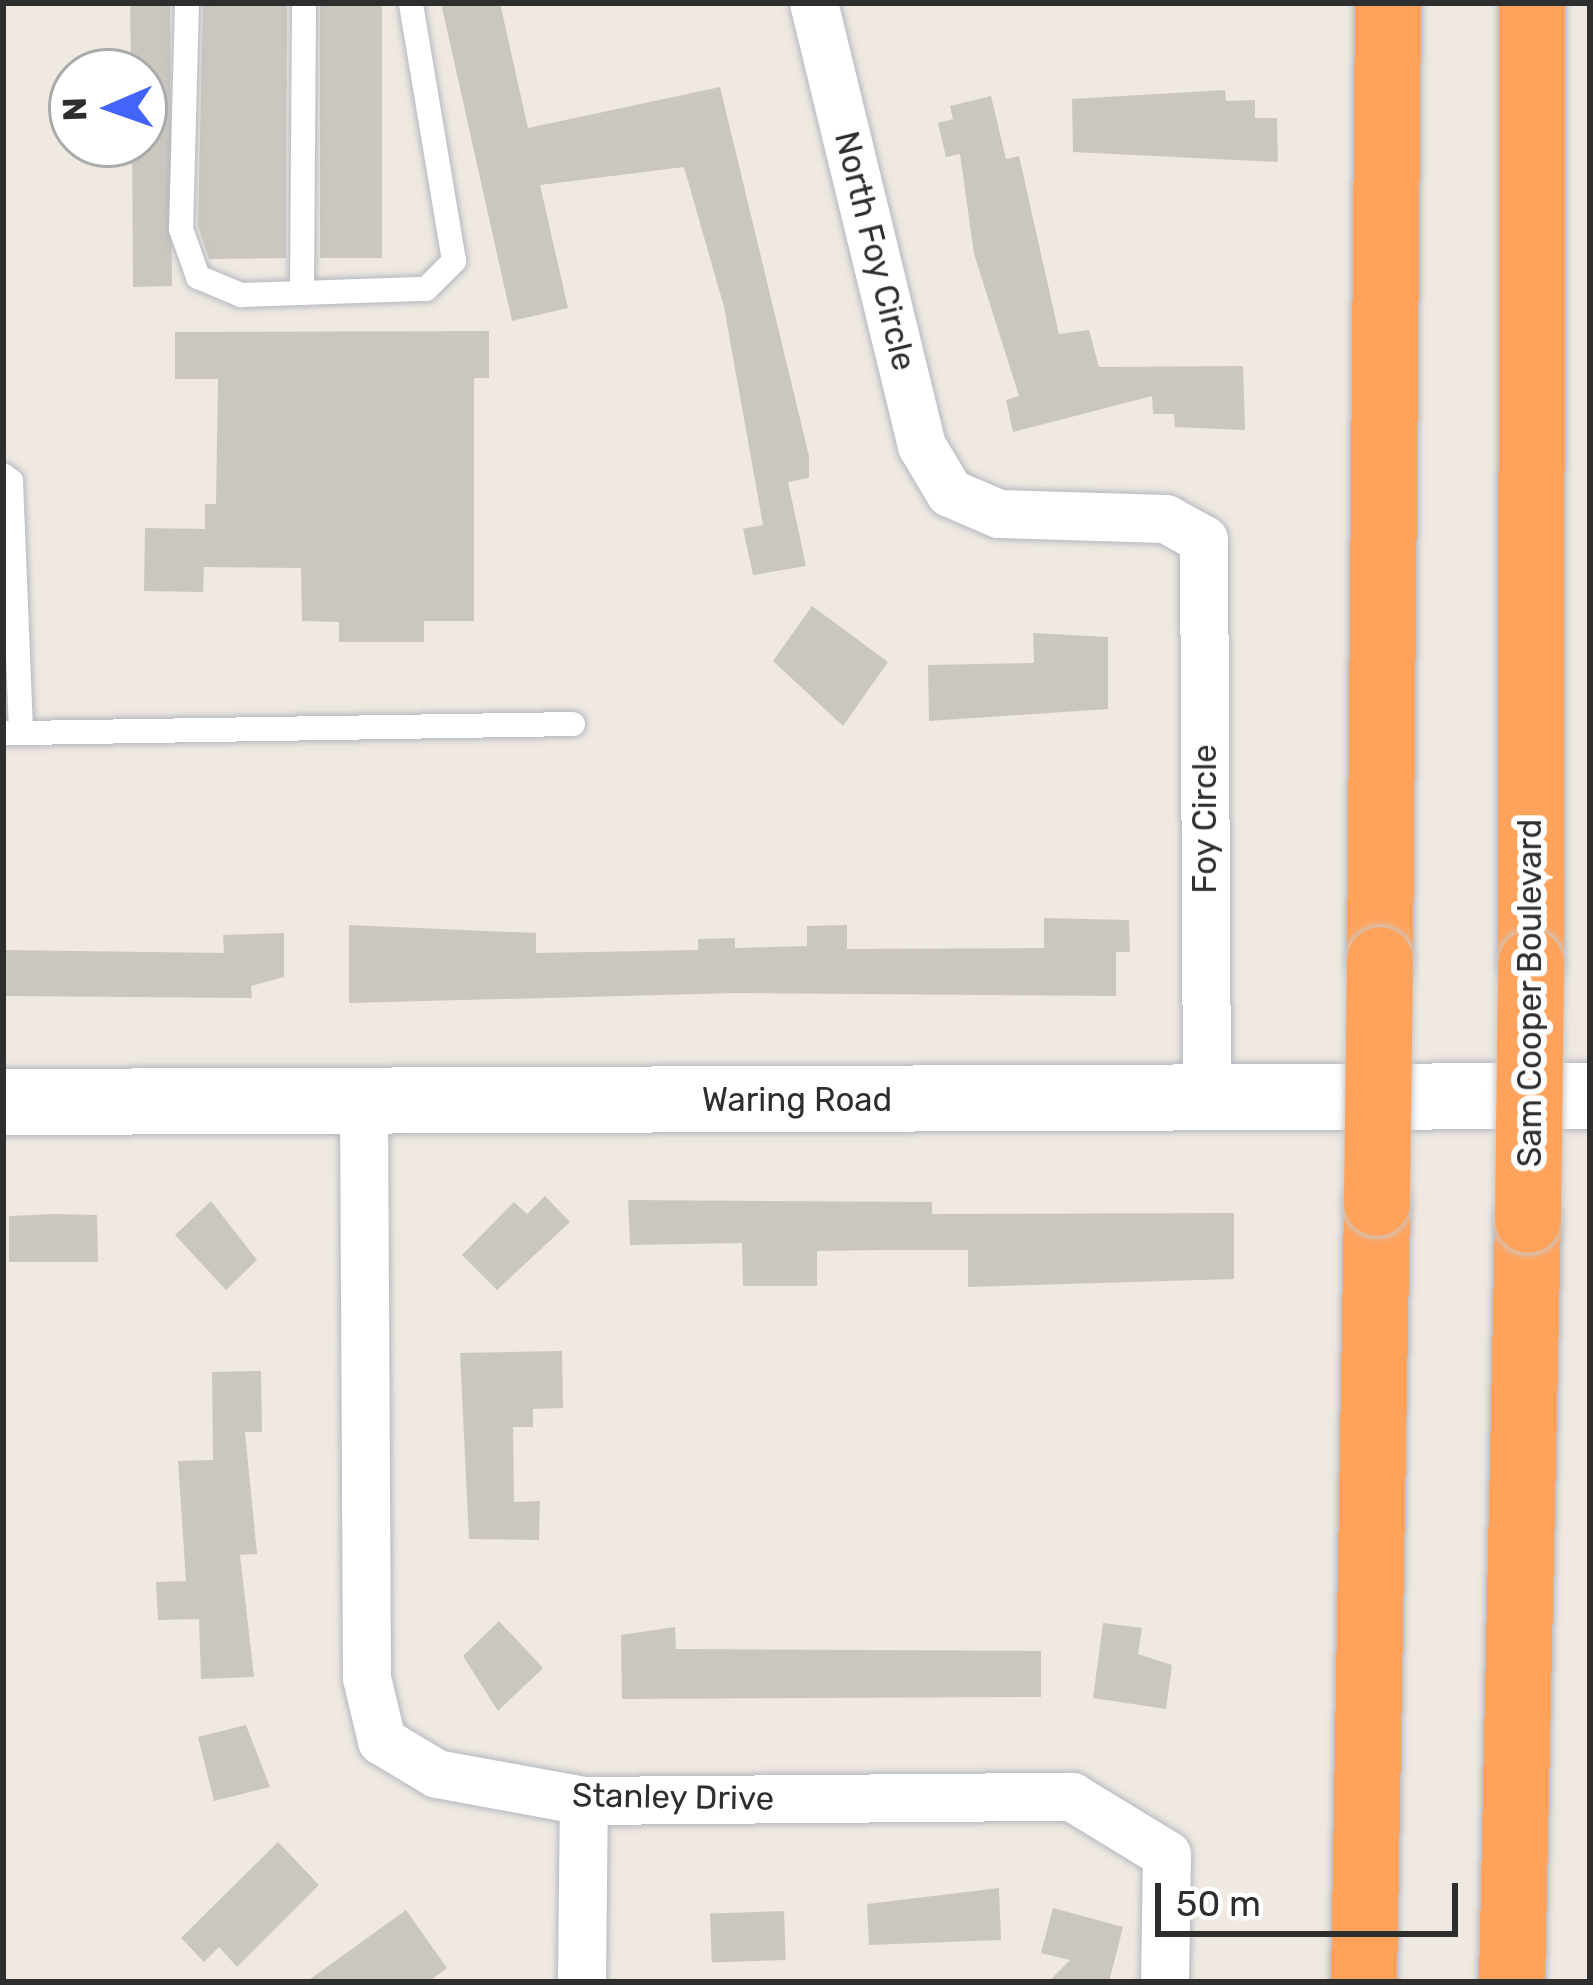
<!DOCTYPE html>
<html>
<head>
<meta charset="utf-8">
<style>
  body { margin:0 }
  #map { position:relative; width:1593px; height:1985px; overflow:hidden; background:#efe9e1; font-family:Rubik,sans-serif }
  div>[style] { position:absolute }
  .building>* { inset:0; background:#cbc7bf; transform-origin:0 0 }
  .roads { filter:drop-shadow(0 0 3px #b4b7c1) drop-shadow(0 0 3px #b4b7c1) }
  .lane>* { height:24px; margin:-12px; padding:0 12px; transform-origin:12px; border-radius:12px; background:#fff }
  .street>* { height:48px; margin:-24px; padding:0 24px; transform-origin:24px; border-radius:24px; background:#fff }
  .secondary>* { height:66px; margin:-33px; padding:0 33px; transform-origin:33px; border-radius:33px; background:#fff }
  .highway>* { height:66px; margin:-33px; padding:0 33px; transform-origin:33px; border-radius:33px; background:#ffa35c }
  .bridges { filter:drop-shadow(0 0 3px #c9c9c9) drop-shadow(0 0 3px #c9c9c9) }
  .highway-bridge>* { height:66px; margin:-33px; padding:0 33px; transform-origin:33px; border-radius:33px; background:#ffa35c }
  span { translate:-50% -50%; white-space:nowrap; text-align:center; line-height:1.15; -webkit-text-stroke:12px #fff; paint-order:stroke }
  .street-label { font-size:33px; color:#2e2e2e }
  .frame { position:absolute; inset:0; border:6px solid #2e2e2e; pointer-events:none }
  .north { position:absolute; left:48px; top:48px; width:120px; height:120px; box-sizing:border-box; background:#fff; border:3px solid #ababab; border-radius:50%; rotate:268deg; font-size:33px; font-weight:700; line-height:48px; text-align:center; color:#2e2e2e }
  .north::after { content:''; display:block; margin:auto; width:42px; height:54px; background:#4264fb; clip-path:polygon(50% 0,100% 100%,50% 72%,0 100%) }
  .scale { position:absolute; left:1155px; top:1883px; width:303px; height:54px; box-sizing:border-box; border:6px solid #2e2e2e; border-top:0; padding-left:15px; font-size:36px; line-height:42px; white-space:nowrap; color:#2e2e2e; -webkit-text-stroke:9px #fff; paint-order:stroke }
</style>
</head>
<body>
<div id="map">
  <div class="building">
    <i style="clip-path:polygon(130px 3px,170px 3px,172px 286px,133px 287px,132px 144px,144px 144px,144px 72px,131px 72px)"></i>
    <i style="clip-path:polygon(203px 3px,287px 3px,286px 258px,209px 259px,198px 226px)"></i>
    <i style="left:320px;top:3px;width:62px;height:255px"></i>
    <i style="clip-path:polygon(441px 3px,500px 3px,528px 128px,720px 87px,809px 456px,809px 478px,788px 482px,806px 566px,753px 575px,743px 529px,763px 525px,724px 307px,684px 167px,540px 185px,568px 308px,512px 321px)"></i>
    <i style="clip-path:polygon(1225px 90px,1226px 101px,1255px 100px,1255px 118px,1277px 118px,1278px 162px,1073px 152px,1072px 99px)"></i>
    <i style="clip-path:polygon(991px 96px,1006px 159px,1019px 156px,1059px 334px,1089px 330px,1099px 367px,1243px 366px,1245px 430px,1175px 427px,1174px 414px,1153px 414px,1152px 396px,1013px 432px,1006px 400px,1019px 396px,974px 254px,960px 154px,946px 157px,938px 123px,953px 119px,950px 106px)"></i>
    <i style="clip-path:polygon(489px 331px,489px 378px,474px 378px,474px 621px,424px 621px,424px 642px,339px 642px,339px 622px,302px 621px,301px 568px,204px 567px,203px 592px,144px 591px,145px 528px,205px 529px,205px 504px,216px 504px,218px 379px,175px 379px,175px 332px)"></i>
    <i style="clip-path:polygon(812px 606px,888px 662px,843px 726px,773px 661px)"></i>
    <i style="clip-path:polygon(1033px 633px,1108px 637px,1108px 709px,929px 721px,928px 665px,1034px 663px)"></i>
    <i style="clip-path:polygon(1044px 918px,1129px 920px,1130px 952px,1116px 952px,1116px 996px,736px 993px,349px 1003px,349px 925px,536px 933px,536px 953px,698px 950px,698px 939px,735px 938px,735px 948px,807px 946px,807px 926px,847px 925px,847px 949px,1044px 948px)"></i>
    <i style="clip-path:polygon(284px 933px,284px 977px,251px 986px,252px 998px,3px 996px,3px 950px,224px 953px,223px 935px)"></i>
    <i style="clip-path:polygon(545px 1196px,570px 1222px,497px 1290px,462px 1255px,514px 1202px,527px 1214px)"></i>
    <i style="clip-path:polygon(628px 1200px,932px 1202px,932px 1214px,1234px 1213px,1234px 1279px,968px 1287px,968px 1250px,879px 1250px,817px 1251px,817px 1286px,743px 1286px,742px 1243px,630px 1245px)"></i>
    <i style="clip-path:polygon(211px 1201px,257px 1260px,226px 1290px,175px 1235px)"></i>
    <i style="clip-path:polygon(54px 1214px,97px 1215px,98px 1262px,9px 1262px,9px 1216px)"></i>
    <i style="clip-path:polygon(562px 1351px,563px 1408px,533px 1409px,533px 1427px,513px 1427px,514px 1502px,540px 1501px,539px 1540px,469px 1539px,460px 1353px)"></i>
    <i style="clip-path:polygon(261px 1371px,262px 1432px,245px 1432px,257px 1554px,240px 1555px,254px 1677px,201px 1679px,199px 1619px,158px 1620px,156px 1582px,186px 1581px,178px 1461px,213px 1460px,212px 1372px)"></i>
    <i style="clip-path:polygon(499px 1621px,543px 1668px,498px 1711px,463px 1656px)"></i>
    <i style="clip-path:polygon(1103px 1623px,1142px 1628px,1138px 1654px,1172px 1665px,1166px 1709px,1093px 1698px)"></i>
    <i style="clip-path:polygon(675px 1627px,676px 1649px,1041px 1651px,1041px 1697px,622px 1699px,621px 1635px)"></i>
    <i style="clip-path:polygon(246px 1725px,270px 1787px,214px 1801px,198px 1737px)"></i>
    <i style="clip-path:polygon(278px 1842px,319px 1885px,237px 1967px,219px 1947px,204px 1962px,181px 1938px)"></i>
    <i style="clip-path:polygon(999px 1888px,1001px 1940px,869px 1945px,867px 1904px)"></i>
    <i style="clip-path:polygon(1053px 1908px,1123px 1927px,1109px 1982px,1048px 1982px,1070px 1960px,1041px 1953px)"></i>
    <i style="clip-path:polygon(406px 1910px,447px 1968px,428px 1982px,306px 1982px)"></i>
    <i style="left:784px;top:1911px;width:49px;height:74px;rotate:88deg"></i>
  </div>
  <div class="roads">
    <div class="lane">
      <i style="left:187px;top:3px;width:226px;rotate:91.5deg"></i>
      <i style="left:181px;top:229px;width:51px;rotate:70.5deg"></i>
      <i style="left:198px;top:277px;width:47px;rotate:22.7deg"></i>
      <i style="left:241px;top:295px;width:185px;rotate:-1.9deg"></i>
      <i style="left:426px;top:289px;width:40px;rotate:-45deg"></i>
      <i style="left:454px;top:261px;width:262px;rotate:-99.5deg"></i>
      <i style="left:302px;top:293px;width:290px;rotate:-89.6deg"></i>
      <i style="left:3px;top:475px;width:10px;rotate:37deg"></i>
      <i style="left:11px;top:481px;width:252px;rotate:87.7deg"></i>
      <i style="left:21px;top:733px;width:18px;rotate:180deg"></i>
      <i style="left:21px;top:733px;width:552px;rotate:-0.93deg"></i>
    </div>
    <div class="street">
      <i style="left:814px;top:3px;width:456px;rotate:76.3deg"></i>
      <i style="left:922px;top:446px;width:55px;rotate:59.2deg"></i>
      <i style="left:950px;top:493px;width:53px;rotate:23.2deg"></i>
      <i style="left:999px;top:514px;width:167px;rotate:1.7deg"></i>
      <i style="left:1166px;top:519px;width:43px;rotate:28.9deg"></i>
      <i style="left:1204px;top:540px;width:558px;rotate:89.69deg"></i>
      <i style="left:364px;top:1102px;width:576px;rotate:89.7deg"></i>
      <i style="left:367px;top:1678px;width:65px;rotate:76.6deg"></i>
      <i style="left:382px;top:1741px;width:64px;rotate:31deg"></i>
      <i style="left:437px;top:1774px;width:149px;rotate:10.4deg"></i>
      <i style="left:584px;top:1801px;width:488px;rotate:-0.5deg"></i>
      <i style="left:1072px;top:1797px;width:111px;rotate:31.4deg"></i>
      <i style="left:1167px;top:1855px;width:127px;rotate:90.9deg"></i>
      <i style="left:582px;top:1982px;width:181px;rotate:-89.4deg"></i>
    </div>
    <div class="secondary">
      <i style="left:3px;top:1102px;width:1587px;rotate:-0.22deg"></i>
    </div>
    <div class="highway">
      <i style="left:1380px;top:960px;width:957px;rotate:-89.52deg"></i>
      <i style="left:1531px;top:963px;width:960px;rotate:-89.94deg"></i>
      <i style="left:1364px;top:1982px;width:779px;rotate:-89.04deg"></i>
      <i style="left:1512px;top:1982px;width:762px;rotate:-88.8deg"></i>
    </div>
  </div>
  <div class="bridges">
    <div class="highway-bridge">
      <i style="left:1377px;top:1203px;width:243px;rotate:-89.3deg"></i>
      <i style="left:1528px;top:1220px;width:257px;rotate:-89.3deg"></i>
    </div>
  </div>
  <div class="street-label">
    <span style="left:875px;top:251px;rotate:76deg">North Foy Circle</span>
    <span style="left:1205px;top:819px;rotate:-90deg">Foy Circle</span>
    <span style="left:1530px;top:993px;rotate:-90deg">Sam Cooper Boulevard</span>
    <span style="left:797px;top:1100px">Waring Road</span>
    <span style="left:673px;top:1797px;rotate:1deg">Stanley Drive</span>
  </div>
  <div class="frame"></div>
  <div class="north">N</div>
  <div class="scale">50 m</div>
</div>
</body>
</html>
